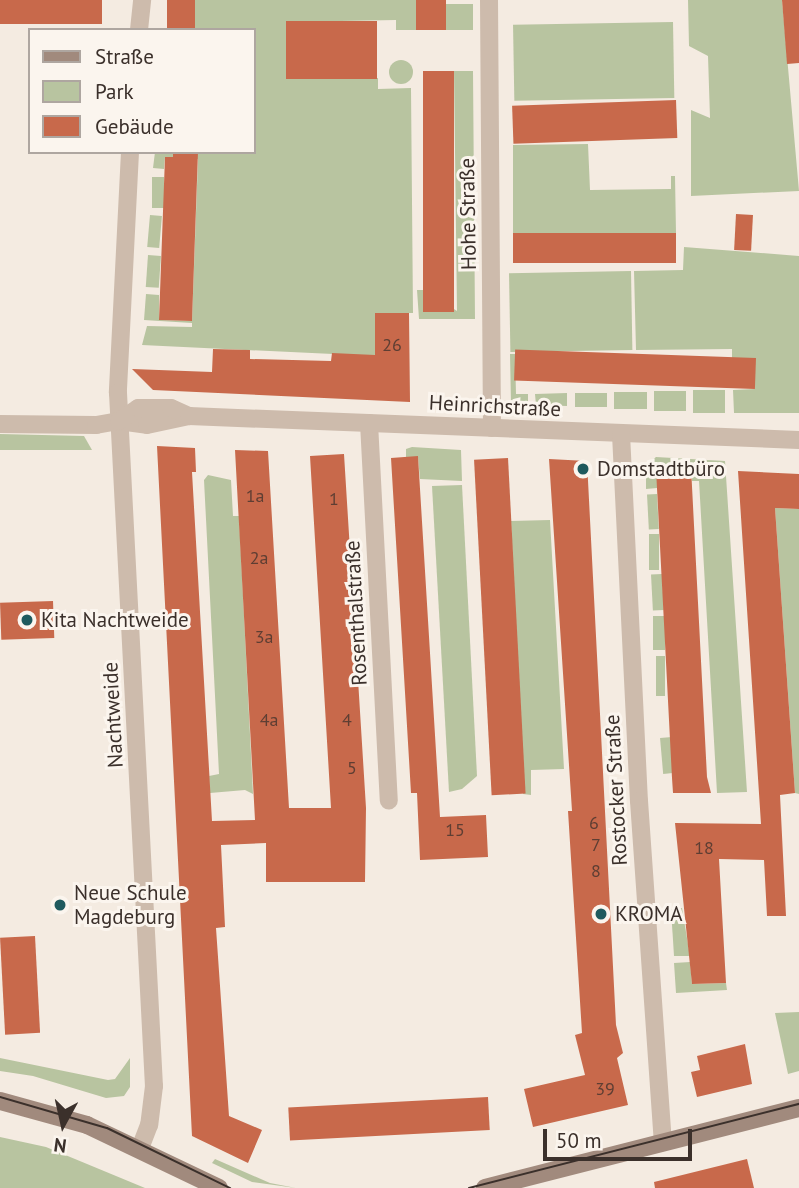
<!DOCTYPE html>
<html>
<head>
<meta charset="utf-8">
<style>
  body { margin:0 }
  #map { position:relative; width:799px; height:1188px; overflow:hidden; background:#f4ebe1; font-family:"PT Sans",sans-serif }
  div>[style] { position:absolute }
  .green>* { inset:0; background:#b8c4a0; transform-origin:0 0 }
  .round { border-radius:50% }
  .building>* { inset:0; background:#c8694b; transform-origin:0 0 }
  .minor>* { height:18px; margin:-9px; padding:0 9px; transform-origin:9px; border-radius:9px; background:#cdbbac }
  .secondary>* { height:18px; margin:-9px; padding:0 9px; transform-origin:9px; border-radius:9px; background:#a18a7d }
  .tram>* { height:2px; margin:-1px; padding:0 1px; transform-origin:1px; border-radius:1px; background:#3b302b }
  .dots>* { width:19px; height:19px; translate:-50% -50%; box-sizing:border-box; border:4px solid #fbf5ee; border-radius:50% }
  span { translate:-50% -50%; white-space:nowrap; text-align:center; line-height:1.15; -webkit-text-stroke:6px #fbf5ee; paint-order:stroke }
  .number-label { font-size:18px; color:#5e3e33 }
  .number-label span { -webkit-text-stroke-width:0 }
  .street-label { font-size:21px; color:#3b302b }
  .poi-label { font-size:21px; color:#3b302b }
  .left { translate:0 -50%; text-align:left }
  .legend { position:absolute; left:28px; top:28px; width:228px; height:126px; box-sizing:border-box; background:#fbf5ee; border:2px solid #aea6a0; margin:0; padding:9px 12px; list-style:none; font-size:21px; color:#3b302b }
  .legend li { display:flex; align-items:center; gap:14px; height:35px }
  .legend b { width:35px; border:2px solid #aea6a0 }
  .north { position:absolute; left:28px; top:1090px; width:70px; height:70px; -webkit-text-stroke:5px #fbf5ee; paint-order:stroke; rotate:188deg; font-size:19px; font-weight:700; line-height:28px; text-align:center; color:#3b302b }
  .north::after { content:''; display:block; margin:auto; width:24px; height:32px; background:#3b302b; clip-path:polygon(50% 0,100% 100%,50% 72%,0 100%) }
  .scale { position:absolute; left:543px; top:1129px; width:149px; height:32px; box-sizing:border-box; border:4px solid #3b302b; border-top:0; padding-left:9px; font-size:21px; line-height:24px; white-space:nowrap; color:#3b302b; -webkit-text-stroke:5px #fbf5ee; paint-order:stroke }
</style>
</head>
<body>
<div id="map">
  <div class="green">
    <i style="clip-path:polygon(195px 0,416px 0,416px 30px,396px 30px,396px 20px,286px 22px,287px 79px,378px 78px,378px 89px,411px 88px,413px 313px,375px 313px,375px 356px,142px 345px,147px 326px,192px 327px,192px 323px,144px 320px,146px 294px,159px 295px,159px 320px,192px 321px,198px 159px,165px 157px,164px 169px,153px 168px,155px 152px,254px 152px,254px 30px,194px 30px)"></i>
    <i style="clip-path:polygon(688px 0,782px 0,799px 191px,691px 196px,691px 110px,710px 118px,708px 56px,689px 46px)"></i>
    <i style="left:446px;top:4px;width:27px;height:26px"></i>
    <i style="left:673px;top:22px;width:76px;height:160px;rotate:89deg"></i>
    <i class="round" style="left:389px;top:60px;width:24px;height:24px"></i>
    <i style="clip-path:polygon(454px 71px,473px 71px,475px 319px,419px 319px,417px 290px,425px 290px,457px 311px)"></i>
    <i style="clip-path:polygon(588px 144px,590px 190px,671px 189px,671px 176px,675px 176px,676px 233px,513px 235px,513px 145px)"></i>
    <i style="left:152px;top:177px;width:12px;height:31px"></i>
    <i style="left:150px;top:215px;width:12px;height:32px;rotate:5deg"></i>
    <i style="clip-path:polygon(684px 247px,799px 256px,799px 413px,734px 413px,733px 390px,755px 389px,755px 358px,732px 358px,732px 349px,636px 350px,634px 271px,683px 270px)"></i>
    <i style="left:148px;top:255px;width:13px;height:32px;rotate:4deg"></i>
    <i style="left:631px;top:271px;width:79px;height:122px;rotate:89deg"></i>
    <i style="clip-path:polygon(510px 354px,515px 354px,516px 394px,528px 394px,528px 405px,511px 404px)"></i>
    <i style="left:725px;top:390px;width:23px;height:32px;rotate:90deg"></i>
    <i style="left:686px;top:391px;width:20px;height:32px;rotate:90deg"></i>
    <i style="left:614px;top:392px;width:33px;height:17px"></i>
    <i style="clip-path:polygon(567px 393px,567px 406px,536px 405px,535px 394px)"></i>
    <i style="left:575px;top:393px;width:32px;height:14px"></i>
    <i style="clip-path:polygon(0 434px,84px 436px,92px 450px,0 450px)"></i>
    <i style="clip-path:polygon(412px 447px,461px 450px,462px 481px,420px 479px,418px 457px,406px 457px,406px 449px)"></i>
    <i style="clip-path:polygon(656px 457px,725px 461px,747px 792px,717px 793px,699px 481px,692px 481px,691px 467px,657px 469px,657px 488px,646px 489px,646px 465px)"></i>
    <i style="clip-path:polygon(208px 475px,231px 480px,233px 516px,239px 516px,253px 794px,245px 790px,210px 793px,209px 776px,219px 774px,204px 480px)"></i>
    <i style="clip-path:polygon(462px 485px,477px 776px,462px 789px,449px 792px,432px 486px)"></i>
    <i style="left:657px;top:494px;width:35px;height:10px;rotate:87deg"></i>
    <i style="clip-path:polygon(775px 508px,799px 509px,799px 794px,795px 793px)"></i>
    <i style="clip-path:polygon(550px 520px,564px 769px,531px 770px,531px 795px,523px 794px,511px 521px)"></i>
    <i style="left:649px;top:534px;width:10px;height:36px"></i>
    <i style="left:662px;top:574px;width:36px;height:11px;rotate:87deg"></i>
    <i style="left:653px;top:616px;width:12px;height:34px"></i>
    <i style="left:656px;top:656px;width:9px;height:40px"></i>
    <i style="left:672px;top:737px;width:36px;height:12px;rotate:85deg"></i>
    <i style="clip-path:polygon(682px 908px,690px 956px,674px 956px,671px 909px)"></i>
    <i style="clip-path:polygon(690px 962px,692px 984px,726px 983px,727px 990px,676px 993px,674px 963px)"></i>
    <i style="clip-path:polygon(799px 1012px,799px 1071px,788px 1074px,775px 1013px)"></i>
    <i style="clip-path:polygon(0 1058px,108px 1080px,115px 1079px,130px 1058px,130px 1087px,124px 1096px,106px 1098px,33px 1076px,0 1071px)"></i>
    <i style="clip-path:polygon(0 1137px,46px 1147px,145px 1188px,0 1188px)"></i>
    <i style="clip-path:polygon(215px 1159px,270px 1183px,296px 1188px,252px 1182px,212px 1163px)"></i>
  </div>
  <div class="building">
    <i style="left:0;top:0;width:102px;height:24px"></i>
    <i style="left:167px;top:0;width:28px;height:30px"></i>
    <i style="left:416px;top:0;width:30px;height:30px"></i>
    <i style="clip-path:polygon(782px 0,799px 0,799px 63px,787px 64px)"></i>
    <i style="left:286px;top:21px;width:91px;height:58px"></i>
    <i style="left:423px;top:71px;width:31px;height:241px"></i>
    <i style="left:676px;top:100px;width:38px;height:164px;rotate:88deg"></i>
    <i style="clip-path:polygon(173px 152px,198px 152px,192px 321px,159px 320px,165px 157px,173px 157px)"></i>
    <i style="left:736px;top:214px;width:17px;height:36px;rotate:3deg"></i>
    <i style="left:676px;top:233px;width:30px;height:163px;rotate:90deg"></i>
    <i style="clip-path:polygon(375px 313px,409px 313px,410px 402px,153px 390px,132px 369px,212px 372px,213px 349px,250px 350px,250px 359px,331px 361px,332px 353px,375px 355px)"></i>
    <i style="left:756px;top:358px;width:31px;height:241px;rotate:92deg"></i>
    <i style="clip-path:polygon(157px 446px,195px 448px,196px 472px,192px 472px,212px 821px,255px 820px,235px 450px,268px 451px,289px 808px,331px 808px,310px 456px,344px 454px,366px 808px,365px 882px,266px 882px,266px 843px,221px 845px,225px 927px,216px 928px,229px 1116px,262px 1130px,248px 1163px,192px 1136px)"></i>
    <i style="clip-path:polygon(418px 456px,440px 817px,486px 815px,488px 857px,420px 860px,417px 793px,411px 793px,391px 458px)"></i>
    <i style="left:508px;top:458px;width:336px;height:34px;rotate:87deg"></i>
    <i style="clip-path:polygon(549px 459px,587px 461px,616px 1025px,623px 1053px,617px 1058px,628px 1105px,533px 1127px,524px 1089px,585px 1075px,575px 1035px,582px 1033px,568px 811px,572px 811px)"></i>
    <i style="clip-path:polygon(691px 467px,707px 777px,711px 793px,673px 793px,672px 778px,656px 469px)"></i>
    <i style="clip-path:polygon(738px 471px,799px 474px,799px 509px,775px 508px,795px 793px,780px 795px,786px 916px,767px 916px,764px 860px,719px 859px,726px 983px,692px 984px,675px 823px,761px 824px)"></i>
    <i style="left:53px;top:601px;width:37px;height:53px;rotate:88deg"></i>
    <i style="left:35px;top:936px;width:97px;height:35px;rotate:87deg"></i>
    <i style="clip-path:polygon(745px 1044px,752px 1084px,697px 1097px,691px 1072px,700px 1070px,697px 1056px)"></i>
    <i style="left:488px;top:1097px;width:33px;height:200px;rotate:87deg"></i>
    <i style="clip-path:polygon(747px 1159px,754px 1188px,655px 1188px,654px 1182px)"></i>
  </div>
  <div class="minor">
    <i style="left:489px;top:0;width:428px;rotate:89.6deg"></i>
    <i style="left:139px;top:30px;width:30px;rotate:-84deg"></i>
    <i style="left:130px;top:152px;width:241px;rotate:92.9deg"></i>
    <i style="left:118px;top:393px;width:694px;rotate:87.03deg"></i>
    <i style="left:154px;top:1086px;width:39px;rotate:97deg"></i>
    <i style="left:149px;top:1125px;width:25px;rotate:111deg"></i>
    <i style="left:119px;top:421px;width:28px;rotate:8deg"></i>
    <i style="left:147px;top:425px;width:43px;rotate:-12.1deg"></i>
    <i style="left:369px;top:423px;width:378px;rotate:87deg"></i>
    <i style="left:0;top:424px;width:96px;rotate:0.6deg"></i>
    <i style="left:96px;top:425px;width:23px;rotate:-10deg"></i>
    <i style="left:119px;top:421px;width:23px;rotate:-34deg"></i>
    <i style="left:138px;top:408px;width:33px"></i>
    <i style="left:171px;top:408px;width:20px;rotate:24deg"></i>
    <i style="left:189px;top:416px;width:610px;rotate:2.25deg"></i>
    <i style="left:621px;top:434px;width:367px;rotate:87.2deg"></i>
    <i style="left:639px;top:801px;width:342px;rotate:86deg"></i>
  </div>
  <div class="secondary">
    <i style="left:0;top:1101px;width:90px;rotate:15.4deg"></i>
    <i style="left:87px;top:1125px;width:146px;rotate:25.5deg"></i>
    <i style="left:485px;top:1188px;width:324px;rotate:-14.3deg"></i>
  </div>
  <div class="tram">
    <i style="left:0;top:1097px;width:111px;rotate:16.2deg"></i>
    <i style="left:107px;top:1128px;width:137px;rotate:26deg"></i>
    <i style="left:469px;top:1188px;width:341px;rotate:-14.3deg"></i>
  </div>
  <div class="dots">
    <i style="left:583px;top:469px;background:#1f5a5e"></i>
    <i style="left:27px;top:620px;background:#1f5a5e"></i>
    <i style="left:60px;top:905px;background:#1f5a5e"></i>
    <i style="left:601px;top:914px;background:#1f5a5e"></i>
  </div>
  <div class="number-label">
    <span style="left:392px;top:345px">26</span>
    <span style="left:255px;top:496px">1a</span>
    <span style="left:334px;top:499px">1</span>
    <span style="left:259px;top:558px">2a</span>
    <span style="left:264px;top:637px">3a</span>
    <span style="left:269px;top:720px">4a</span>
    <span style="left:347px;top:720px">4</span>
    <span style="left:352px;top:768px">5</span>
    <span style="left:594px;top:823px">6</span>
    <span style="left:455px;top:830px">15</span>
    <span style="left:596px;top:845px">7</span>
    <span style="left:704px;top:848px">18</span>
    <span style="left:596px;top:871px">8</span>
    <span style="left:605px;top:1089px">39</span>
  </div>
  <div class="street-label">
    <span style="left:468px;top:214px;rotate:-91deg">Hohe Straße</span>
    <span style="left:495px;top:406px;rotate:3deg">Heinrichstraße</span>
    <span style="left:356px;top:613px;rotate:-93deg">Rosenthalstraße</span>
    <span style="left:113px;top:715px;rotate:-93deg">Nachtweide</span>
    <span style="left:616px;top:790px;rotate:-93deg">Rostocker Straße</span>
  </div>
  <div class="poi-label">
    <span class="left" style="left:597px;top:469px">Domstadtbüro</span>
    <span class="left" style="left:41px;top:620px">Kita Nachtweide</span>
    <span class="left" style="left:74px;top:905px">Neue Schule<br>Magdeburg</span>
    <span class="left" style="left:615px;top:914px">KROMA</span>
  </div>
  <ul class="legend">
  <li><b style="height:9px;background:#a18a7d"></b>Straße</li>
  <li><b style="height:19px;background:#b8c4a0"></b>Park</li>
  <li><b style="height:19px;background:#c8694b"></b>Gebäude</li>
  </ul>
  <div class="north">N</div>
  <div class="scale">50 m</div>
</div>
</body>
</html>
